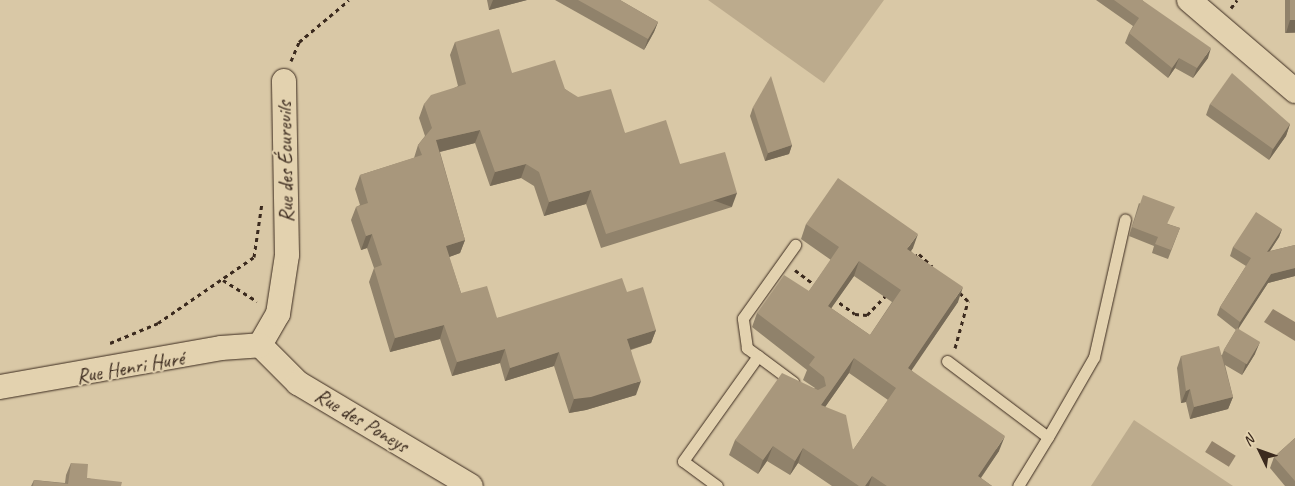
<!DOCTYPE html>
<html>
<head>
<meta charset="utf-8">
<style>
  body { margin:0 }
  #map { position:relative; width:1295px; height:486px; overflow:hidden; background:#d9c8a6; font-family:Caveat,sans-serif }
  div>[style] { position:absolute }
  .green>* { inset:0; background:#bcab8d }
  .water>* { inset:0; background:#94836b; transform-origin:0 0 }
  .path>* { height:3px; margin-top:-1.5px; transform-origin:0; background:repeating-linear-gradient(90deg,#3b2a1e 0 4px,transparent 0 8px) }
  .roads { filter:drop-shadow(0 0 1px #3b2a1e) drop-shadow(0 0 1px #3b2a1e) }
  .lane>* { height:11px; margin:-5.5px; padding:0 5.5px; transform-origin:5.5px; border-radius:5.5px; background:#e3d2af }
  .street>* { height:24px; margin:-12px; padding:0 12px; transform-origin:12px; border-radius:12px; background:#e3d2af }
  .wall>* { inset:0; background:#90826b; transform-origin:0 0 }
  .shaded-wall>* { inset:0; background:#766a57; transform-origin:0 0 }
  .building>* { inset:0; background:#a8977c; transform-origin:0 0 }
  span { translate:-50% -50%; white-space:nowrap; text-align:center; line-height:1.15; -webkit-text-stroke:4px #e3d2af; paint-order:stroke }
  .street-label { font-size:21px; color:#3b2a1e }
  .north { position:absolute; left:1235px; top:426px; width:50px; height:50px; -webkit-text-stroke:4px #e3d2af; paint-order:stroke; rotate:312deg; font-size:14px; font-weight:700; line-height:20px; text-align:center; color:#3b2a1e }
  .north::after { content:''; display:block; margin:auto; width:18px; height:22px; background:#3b2a1e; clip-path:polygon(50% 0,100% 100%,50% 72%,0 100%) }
</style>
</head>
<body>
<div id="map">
  <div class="green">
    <i style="clip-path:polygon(708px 0,884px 0,824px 83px)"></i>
    <i style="clip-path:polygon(1134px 420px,1233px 486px,1091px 486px)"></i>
  </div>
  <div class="water">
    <i style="clip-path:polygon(1273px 309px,1295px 322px,1295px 341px,1264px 322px)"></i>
    <i style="left:1212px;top:441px;width:28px;height:13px;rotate:32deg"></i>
  </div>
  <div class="path">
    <i style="left:1231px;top:8px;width:10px;rotate:-53deg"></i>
    <i style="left:291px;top:61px;width:21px;rotate:-67deg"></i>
    <i style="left:299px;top:42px;width:65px;rotate:-40deg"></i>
    <i style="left:914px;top:257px;width:6px;rotate:-31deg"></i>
    <i style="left:919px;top:254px;width:18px;rotate:43deg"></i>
    <i style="left:795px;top:270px;width:26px;rotate:37deg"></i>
    <i style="left:223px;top:280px;width:40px;rotate:32deg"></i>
    <i style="left:833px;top:298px;width:27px;rotate:36deg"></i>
    <i style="left:855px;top:314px;width:12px;rotate:5deg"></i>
    <i style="left:867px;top:315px;width:29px;rotate:-46deg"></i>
    <i style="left:110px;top:343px;width:52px;rotate:-22.6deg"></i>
    <i style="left:158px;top:323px;width:116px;rotate:-34.5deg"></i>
    <i style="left:254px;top:257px;width:55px;rotate:-81.6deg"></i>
    <i style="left:955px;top:348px;width:49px;rotate:-74.5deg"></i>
    <i style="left:968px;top:301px;width:14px;rotate:-135deg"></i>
  </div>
  <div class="roads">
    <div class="lane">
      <i style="left:758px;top:356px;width:14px;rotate:-144deg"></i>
      <i style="left:747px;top:348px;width:30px;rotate:-98deg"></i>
      <i style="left:743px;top:318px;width:90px;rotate:-54.5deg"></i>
      <i style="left:947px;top:361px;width:126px;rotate:37deg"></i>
      <i style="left:1048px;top:437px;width:57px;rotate:121.5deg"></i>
      <i style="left:1048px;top:437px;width:92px;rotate:-60.1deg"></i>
      <i style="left:1094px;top:357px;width:141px;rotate:-77.3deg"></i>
      <i style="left:717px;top:486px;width:42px;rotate:-143.7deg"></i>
      <i style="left:683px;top:461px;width:129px;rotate:-54.5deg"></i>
      <i style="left:758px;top:356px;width:44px;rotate:36.6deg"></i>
    </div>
    <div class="street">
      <i style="left:1189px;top:0;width:140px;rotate:40.6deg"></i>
      <i style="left:260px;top:345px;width:36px;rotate:-60deg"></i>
      <i style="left:278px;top:314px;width:60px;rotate:-81.3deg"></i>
      <i style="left:287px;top:255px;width:174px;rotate:-91deg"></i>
      <i style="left:260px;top:345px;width:54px;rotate:45deg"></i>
      <i style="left:298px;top:383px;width:201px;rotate:30.8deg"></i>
      <i style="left:0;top:387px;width:224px;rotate:-10deg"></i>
      <i style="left:221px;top:348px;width:39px;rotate:-4deg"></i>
    </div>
  </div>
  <div class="wall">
    <i style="clip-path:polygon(487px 0,527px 0,489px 10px)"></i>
    <i style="clip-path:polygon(555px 0,620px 0,658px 22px,654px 32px,644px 50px)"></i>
    <i style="clip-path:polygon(1096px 0,1142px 0,1208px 58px,1193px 78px,1175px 68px,1168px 78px,1125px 43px,1129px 33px,1133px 26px)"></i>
    <i style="left:1285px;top:0;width:10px;height:33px"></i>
    <i style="clip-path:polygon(455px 42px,512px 73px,565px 89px,625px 133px,680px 164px,732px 207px,601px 248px,586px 204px,544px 216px,534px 186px,521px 178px,490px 186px,475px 143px,440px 152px,465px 240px,460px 253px,449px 257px,461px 293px,497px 318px,627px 292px,656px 330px,651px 343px,631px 350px,636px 395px,586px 410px,569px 413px,554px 366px,505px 381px,500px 363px,452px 376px,440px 339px,390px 352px,369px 282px,374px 268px,367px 248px,361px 250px,351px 220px,356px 207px,360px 205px,355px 189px,360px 175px,414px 158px,418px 145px,425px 136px,419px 118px,424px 104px,458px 86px,450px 55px)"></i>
    <i style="clip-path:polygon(1210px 104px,1290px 124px,1286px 136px,1269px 160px,1206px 115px)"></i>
    <i style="clip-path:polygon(753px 107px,792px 145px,789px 154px,765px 161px,750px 116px)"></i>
    <i style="clip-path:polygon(1139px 203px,1168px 224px,1180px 228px,1168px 259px,1152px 253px,1154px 246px,1129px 236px)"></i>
    <i style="clip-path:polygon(evenodd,806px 224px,913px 248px,911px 251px,958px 302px,911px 370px,999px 451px,981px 478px,992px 486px,832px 486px,798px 463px,790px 475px,767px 461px,758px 474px,729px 455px,735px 440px,815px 388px,803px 380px,807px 370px,752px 327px,757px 313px,809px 291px,831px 260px,801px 239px,806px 224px,854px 276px,892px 302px,870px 335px,831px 308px,854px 276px,806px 224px,849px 373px,888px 400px,853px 450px,825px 407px,849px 373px)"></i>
    <i style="clip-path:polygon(1282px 229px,1279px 237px,1270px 251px,1295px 245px,1295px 276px,1268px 283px,1238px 328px,1255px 354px,1242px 375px,1225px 365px,1233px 397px,1228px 409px,1190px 419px,1186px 402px,1181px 403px,1177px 368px,1181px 356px,1222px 355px,1224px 350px,1236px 330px,1217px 315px,1220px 307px,1246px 266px,1230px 256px,1233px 247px)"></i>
    <i style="clip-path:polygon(1295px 438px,1295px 486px,1285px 486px,1270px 468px,1274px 457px)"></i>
    <i style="clip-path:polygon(71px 463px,87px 478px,121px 486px,31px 486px,34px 480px,65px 483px,66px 475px)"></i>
  </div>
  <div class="shaded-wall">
    <i style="clip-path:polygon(493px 0,527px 0,489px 10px)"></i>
    <i style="clip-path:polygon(1290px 20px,1295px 20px,1295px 32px,1286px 33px)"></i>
    <i style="clip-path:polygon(658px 22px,654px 32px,644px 50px,648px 39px)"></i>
    <i style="clip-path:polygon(1211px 48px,1208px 58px,1193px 78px,1197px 68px)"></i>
    <i style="clip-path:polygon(1179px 58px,1175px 68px,1168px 78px,1172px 68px)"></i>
    <i style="clip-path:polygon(1290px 124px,1286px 136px,1269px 160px,1273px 149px)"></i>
    <i style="clip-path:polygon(480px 130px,475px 143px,431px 154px,436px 140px)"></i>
    <i style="clip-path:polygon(792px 145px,789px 154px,765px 161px,768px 153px)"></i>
    <i style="clip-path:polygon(526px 164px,521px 178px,490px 186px,495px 172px)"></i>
    <i style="clip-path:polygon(591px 190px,586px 204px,544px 216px,549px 202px)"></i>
    <i style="left:737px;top:193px;width:15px;height:137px;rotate:110deg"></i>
    <i style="clip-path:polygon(1282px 229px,1279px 237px,1264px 260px,1267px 252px)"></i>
    <i style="clip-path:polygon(372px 234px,367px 248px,361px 250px,366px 236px)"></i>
    <i style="clip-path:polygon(918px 234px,913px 248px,902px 263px,907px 249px)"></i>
    <i style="clip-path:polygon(465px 240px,460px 253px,441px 260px,446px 246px)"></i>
    <i style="clip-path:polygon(859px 261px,854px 276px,823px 320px,828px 306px)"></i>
    <i style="clip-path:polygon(1295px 268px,1295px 276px,1268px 283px,1237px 331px,1240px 322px,1271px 274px)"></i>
    <i style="clip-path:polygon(963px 287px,958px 302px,903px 383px,908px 368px)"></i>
    <i style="clip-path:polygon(444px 325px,440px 339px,390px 352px,395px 338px)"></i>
    <i style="clip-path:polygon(656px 330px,651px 343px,622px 352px,627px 339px)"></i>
    <i style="clip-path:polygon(1260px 342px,1255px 354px,1242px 375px,1246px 363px)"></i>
    <i style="clip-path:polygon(505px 349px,500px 363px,452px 376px,457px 362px)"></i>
    <i style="clip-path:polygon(559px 352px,554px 366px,505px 381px,510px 368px)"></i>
    <i style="clip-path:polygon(854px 358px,849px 373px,816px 420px,821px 405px)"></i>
    <i style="clip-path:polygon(641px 381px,636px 395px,586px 410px,569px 413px,574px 399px)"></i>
    <i style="clip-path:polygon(1190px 389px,1186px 402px,1181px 403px,1186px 391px)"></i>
    <i style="clip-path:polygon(1233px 397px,1228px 409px,1190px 419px,1194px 407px)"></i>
    <i style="clip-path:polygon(1005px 436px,999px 451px,975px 486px,978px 476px)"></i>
    <i style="clip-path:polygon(773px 446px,767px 461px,758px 474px,763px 460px)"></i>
    <i style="clip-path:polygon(803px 448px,798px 463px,790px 475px,795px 461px)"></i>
    <i style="clip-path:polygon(872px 476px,869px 486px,865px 486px)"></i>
  </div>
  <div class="building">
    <i style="clip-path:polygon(578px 0,620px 0,658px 22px,648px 39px)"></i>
    <i style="clip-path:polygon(1114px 0,1142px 0,1211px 48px,1197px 68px,1179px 58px,1172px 68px,1129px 33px,1139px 18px)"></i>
    <i style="left:1290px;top:0;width:5px;height:20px"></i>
    <i style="clip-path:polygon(499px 29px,512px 73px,555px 60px,565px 89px,578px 97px,611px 89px,625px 133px,666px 120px,680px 164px,725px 152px,737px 193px,606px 234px,591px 190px,549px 202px,539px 172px,526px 164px,495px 172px,480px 130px,436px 140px,465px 240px,446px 246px,461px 293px,487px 286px,497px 318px,622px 278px,627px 292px,643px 287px,656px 330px,627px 339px,641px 381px,591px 397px,574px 399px,559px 352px,510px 368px,505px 349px,457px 362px,444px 325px,395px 338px,374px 268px,382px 265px,372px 234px,366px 236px,356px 207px,368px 203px,360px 175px,422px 155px,418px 145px,432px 128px,424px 104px,431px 95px,466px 84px,455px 42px)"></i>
    <i style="clip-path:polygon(1232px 73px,1290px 124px,1273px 149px,1210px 104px)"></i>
    <i style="clip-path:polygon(771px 76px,792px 145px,768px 153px,753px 107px)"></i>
    <i style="clip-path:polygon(evenodd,838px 178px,918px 234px,907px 249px,963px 287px,908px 368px,1005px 436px,978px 476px,992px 486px,887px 486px,872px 476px,865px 486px,859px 486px,803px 448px,795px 461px,773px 446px,763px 460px,735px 440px,782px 373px,818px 390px,826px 386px,824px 377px,809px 365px,815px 357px,757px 313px,784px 275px,809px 291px,839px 247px,806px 224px,838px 178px,859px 261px,901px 290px,870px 335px,828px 306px,859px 261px,838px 178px,854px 358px,896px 388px,853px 450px,846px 415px,821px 405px,854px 358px)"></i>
    <i style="clip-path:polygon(1143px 195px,1175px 207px,1167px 224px,1180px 228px,1171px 250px,1155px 244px,1158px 237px,1132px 227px)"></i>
    <i style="clip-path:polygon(1256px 212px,1282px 229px,1267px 252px,1295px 245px,1295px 268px,1271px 274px,1240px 322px,1220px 307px,1251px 258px,1233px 247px)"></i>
    <i style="left:1237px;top:328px;width:27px;height:26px;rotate:31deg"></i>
    <i style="clip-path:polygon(1219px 346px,1233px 397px,1194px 407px,1190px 389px,1186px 391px,1181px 356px)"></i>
    <i style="clip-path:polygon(1295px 438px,1295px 481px,1274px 457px)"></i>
    <i style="clip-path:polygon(71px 463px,88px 464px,87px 478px,122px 482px,121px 486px,33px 486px,34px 480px,68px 484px)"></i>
  </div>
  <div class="street-label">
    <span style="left:285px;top:162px;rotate:-91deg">Rue des Écureuils</span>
    <span style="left:130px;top:367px;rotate:-10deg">Rue Henri Huré</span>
    <span style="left:362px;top:420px;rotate:31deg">Rue des Poneys</span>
  </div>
  <div class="north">N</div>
</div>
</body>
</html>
